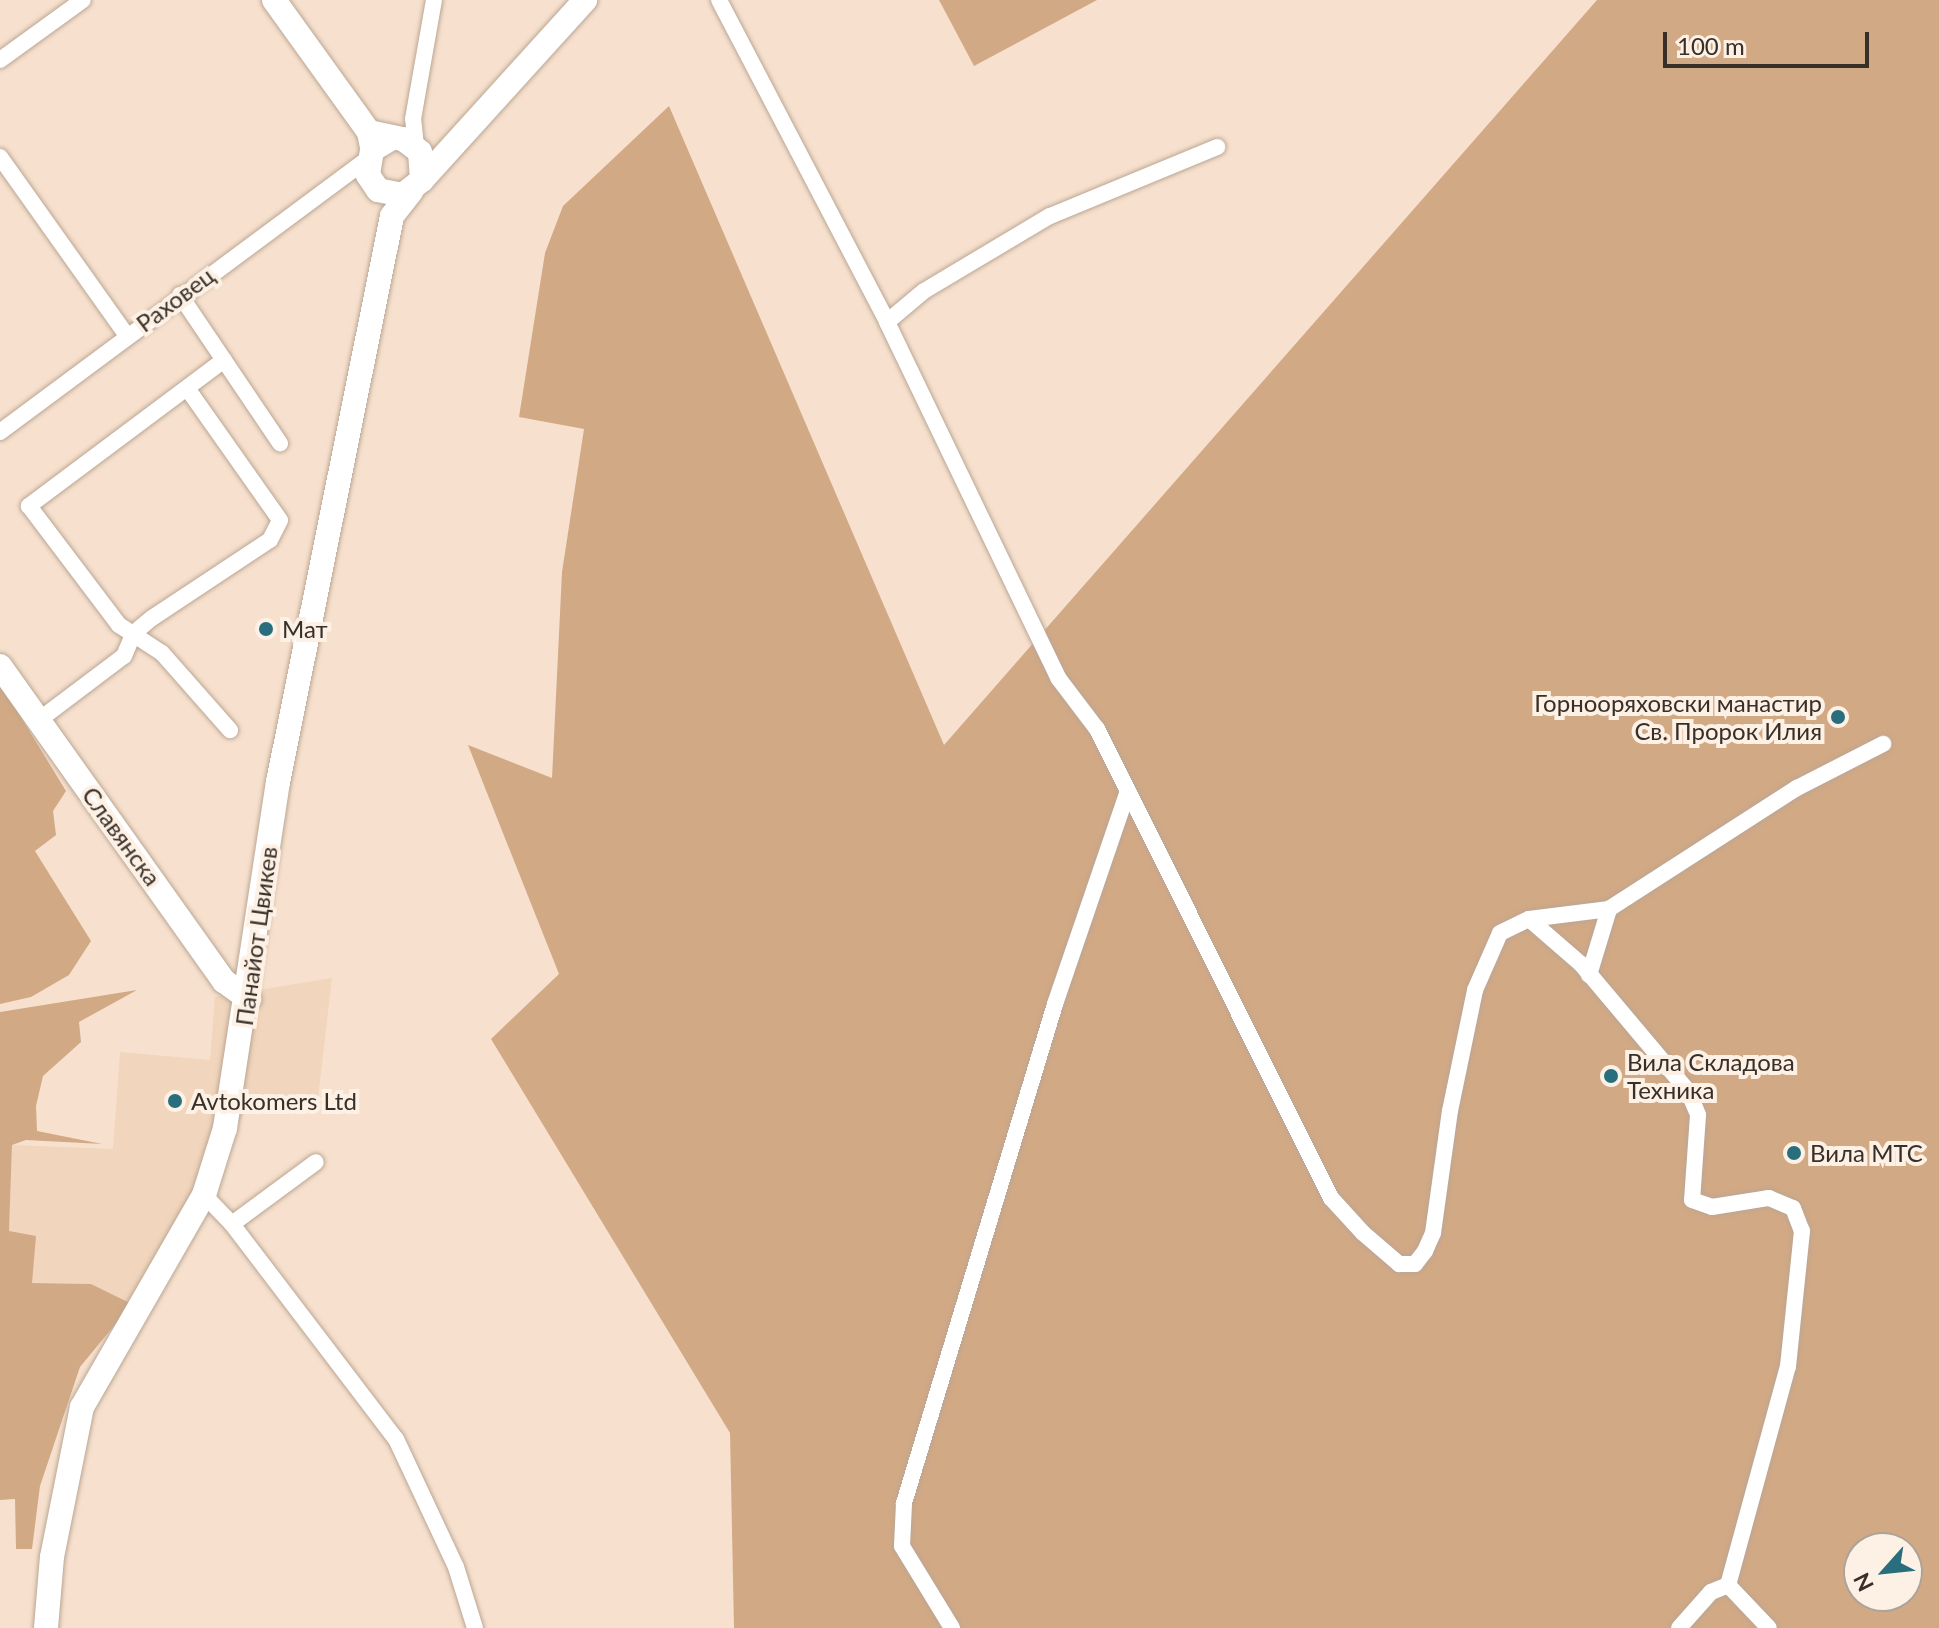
<!DOCTYPE html>
<html>
<head>
<meta charset="utf-8">
<style>
  body { margin:0 }
  #map { position:relative; width:1939px; height:1628px; overflow:hidden; background:#f7e1ce; font-family:Lato,sans-serif }
  div>[style] { position:absolute }
  .built>* { inset:0; background:#f1d5bc }
  .green>* { inset:0; background:#d2a985 }
  .roads { filter:drop-shadow(0 0 2px #bba694) drop-shadow(0 0 2px #bba694) }
  .street>* { height:16px; margin:-8px; padding:0 8px; transform-origin:8px; border-radius:8px; background:#fff }
  .secondary>* { height:24px; margin:-12px; padding:0 12px; transform-origin:12px; border-radius:12px; background:#fff }
  .dots>* { width:22px; height:22px; translate:-50% -50%; box-sizing:border-box; border:4px solid #fdf0e4; border-radius:50% }
  span { translate:-50% -50%; white-space:nowrap; text-align:center; line-height:1.15; -webkit-text-stroke:8px #fdf0e4; paint-order:stroke }
  .street-label { font-size:24px; color:#382f28 }
  .poi-label { font-size:24px; color:#382f28 }
  .left { translate:0 -50%; text-align:left }
  .right { translate:-100% -50%; text-align:right }
  .north { position:absolute; left:1843px; top:1532px; width:80px; height:80px; box-sizing:border-box; background:#fdf0e4; border:2px solid #aea399; border-radius:50%; rotate:243deg; font-size:22px; font-weight:700; line-height:32px; text-align:center; color:#382f28 }
  .north::after { content:''; display:block; margin:auto; width:28px; height:36px; background:#286e7c; clip-path:polygon(50% 0,100% 100%,50% 72%,0 100%) }
  .scale { position:absolute; left:1663px; top:32px; width:206px; height:36px; box-sizing:border-box; border:4px solid #382f28; border-top:0; padding-left:10px; font-size:24px; line-height:28px; white-space:nowrap; color:#382f28; -webkit-text-stroke:6px #fdf0e4; paint-order:stroke }
</style>
</head>
<body>
<div id="map">
  <div class="built">
    <i style="clip-path:polygon(332px 978px,318px 1099px,251px 1102px,132px 1304px,91px 1284px,31px 1283px,9px 1232px,12px 1145px,113px 1149px,120px 1052px,210px 1060px,215px 997px)"></i>
  </div>
  <div class="green">
    <i style="clip-path:polygon(939px 0,1097px 0,974px 66px)"></i>
    <i style="clip-path:polygon(evenodd,1597px 0,1939px 0,1939px 1628px,734px 1628px,730px 1433px,491px 1039px,559px 974px,468px 745px,552px 778px,562px 572px,584px 429px,519px 417px,545px 253px,563px 206px,669px 106px,944px 745px,1597px 0,1859px 1548px,1907px 1548px,1907px 1596px,1859px 1596px,1859px 1548px)"></i>
    <i style="clip-path:polygon(0 683px,66px 791px,53px 811px,56px 835px,35px 851px,91px 941px,69px 975px,31px 997px,0 1004px)"></i>
    <i style="clip-path:polygon(137px 990px,79px 1022px,81px 1042px,43px 1076px,36px 1106px,37px 1131px,102px 1144px,26px 1140px,12px 1145px,9px 1231px,36px 1236px,32px 1283px,91px 1284px,132px 1304px,80px 1367px,40px 1486px,32px 1549px,16px 1549px,15px 1499px,0 1500px,0 1012px)"></i>
  </div>
  <div class="roads">
    <div class="street">
      <i style="left:719px;top:0;width:363px;rotate:62.4deg"></i>
      <i style="left:887px;top:322px;width:396px;rotate:64.3deg"></i>
      <i style="left:1059px;top:679px;width:63px;rotate:52.8deg"></i>
      <i style="left:1097px;top:729px;width:524px;rotate:63.48deg"></i>
      <i style="left:1331px;top:1198px;width:47px;rotate:47.6deg"></i>
      <i style="left:1363px;top:1233px;width:48px;rotate:40.7deg"></i>
      <i style="left:1399px;top:1264px;width:16px"></i>
      <i style="left:1415px;top:1264px;width:16px;rotate:-52deg"></i>
      <i style="left:1425px;top:1251px;width:20px;rotate:-66deg"></i>
      <i style="left:1433px;top:1233px;width:123px;rotate:-82.1deg"></i>
      <i style="left:1450px;top:1111px;width:124px;rotate:-78.3deg"></i>
      <i style="left:1475px;top:990px;width:62px;rotate:-66.3deg"></i>
      <i style="left:1500px;top:933px;width:32px;rotate:-26deg"></i>
      <i style="left:1529px;top:919px;width:69px;rotate:40.9deg"></i>
      <i style="left:1581px;top:964px;width:166px;rotate:49.9deg"></i>
      <i style="left:1688px;top:1091px;width:26px;rotate:67deg"></i>
      <i style="left:1698px;top:1115px;width:85px;rotate:94deg"></i>
      <i style="left:1692px;top:1200px;width:21px;rotate:19deg"></i>
      <i style="left:1712px;top:1207px;width:58px;rotate:-9deg"></i>
      <i style="left:1769px;top:1198px;width:26px;rotate:23deg"></i>
      <i style="left:1793px;top:1208px;width:25px;rotate:69deg"></i>
      <i style="left:1802px;top:1231px;width:136px;rotate:95.9deg"></i>
      <i style="left:1788px;top:1366px;width:227px;rotate:105.3deg"></i>
      <i style="left:1728px;top:1585px;width:59px;rotate:46.4deg"></i>
      <i style="left:0;top:60px;width:102px;rotate:-35.9deg"></i>
      <i style="left:416px;top:146px;width:27px;rotate:-96deg"></i>
      <i style="left:413px;top:119px;width:121px;rotate:-80deg"></i>
      <i style="left:0;top:157px;width:219px;rotate:54.6deg"></i>
      <i style="left:180px;top:295px;width:179px;rotate:56deg"></i>
      <i style="left:887px;top:322px;width:48px;rotate:-40deg"></i>
      <i style="left:924px;top:291px;width:147px;rotate:-30.8deg"></i>
      <i style="left:1050px;top:216px;width:181px;rotate:-22.4deg"></i>
      <i style="left:224px;top:360px;width:244px;rotate:143.2deg"></i>
      <i style="left:29px;top:506px;width:149px;rotate:52.9deg"></i>
      <i style="left:119px;top:625px;width:51px;rotate:33.1deg"></i>
      <i style="left:162px;top:653px;width:103px;rotate:48.6deg"></i>
      <i style="left:0;top:432px;width:460px;rotate:-36.6deg"></i>
      <i style="left:39px;top:720px;width:106px;rotate:-37deg"></i>
      <i style="left:124px;top:656px;width:25px;rotate:-67deg"></i>
      <i style="left:134px;top:633px;width:23px;rotate:-40deg"></i>
      <i style="left:152px;top:618px;width:141px;rotate:-33.5deg"></i>
      <i style="left:270px;top:540px;width:22px;rotate:-63deg"></i>
      <i style="left:280px;top:520px;width:161px;rotate:-125.2deg"></i>
      <i style="left:1529px;top:919px;width:81px;rotate:-7.1deg"></i>
      <i style="left:1609px;top:909px;width:224px;rotate:-32.8deg"></i>
      <i style="left:1797px;top:788px;width:97px;rotate:-27.1deg"></i>
      <i style="left:1589px;top:975px;width:69px;rotate:-73.1deg"></i>
      <i style="left:204px;top:1195px;width:40px;rotate:46deg"></i>
      <i style="left:232px;top:1224px;width:270px;rotate:52.7deg"></i>
      <i style="left:396px;top:1439px;width:141px;rotate:64.9deg"></i>
      <i style="left:456px;top:1567px;width:64px;rotate:72.7deg"></i>
      <i style="left:232px;top:1224px;width:104px;rotate:-36.4deg"></i>
      <i style="left:952px;top:1628px;width:96px;rotate:-121.4deg"></i>
      <i style="left:902px;top:1546px;width:43px;rotate:-87.3deg"></i>
      <i style="left:904px;top:1503px;width:521px;rotate:-73.16deg"></i>
      <i style="left:1055px;top:1004px;width:222px;rotate:-71.1deg"></i>
      <i style="left:1679px;top:1628px;width:48px;rotate:-48.4deg"></i>
      <i style="left:1711px;top:1592px;width:18px;rotate:-22deg"></i>
    </div>
    <div class="secondary">
      <i style="left:274px;top:0;width:163px;rotate:54.3deg"></i>
      <i style="left:369px;top:132px;width:15px;rotate:79deg"></i>
      <i style="left:369px;top:132px;width:35px;rotate:12deg"></i>
      <i style="left:403px;top:139px;width:21px;rotate:37deg"></i>
      <i style="left:420px;top:152px;width:28px;rotate:86deg"></i>
      <i style="left:422px;top:180px;width:24px;rotate:142deg"></i>
      <i style="left:403px;top:195px;width:25px;rotate:-169deg"></i>
      <i style="left:378px;top:190px;width:18px;rotate:-124deg"></i>
      <i style="left:368px;top:175px;width:25px;rotate:-81deg"></i>
      <i style="left:372px;top:150px;width:21px;rotate:-31deg"></i>
      <i style="left:422px;top:180px;width:243px;rotate:-47.8deg"></i>
      <i style="left:0;top:666px;width:387px;rotate:54.6deg"></i>
      <i style="left:224px;top:981px;width:31px;rotate:36deg"></i>
      <i style="left:46px;top:1628px;width:71px;rotate:-85.2deg"></i>
      <i style="left:52px;top:1557px;width:153px;rotate:-78.7deg"></i>
      <i style="left:82px;top:1407px;width:245px;rotate:-60.1deg"></i>
      <i style="left:204px;top:1195px;width:70px;rotate:-72.6deg"></i>
      <i style="left:225px;top:1128px;width:350px;rotate:-81.3deg"></i>
      <i style="left:278px;top:782px;width:577px;rotate:-78.61deg"></i>
      <i style="left:392px;top:216px;width:31px;rotate:-52deg"></i>
    </div>
  </div>
  <div class="dots">
    <i style="left:266px;top:629px;background:#286e7c"></i>
    <i style="left:1838px;top:717px;background:#286e7c"></i>
    <i style="left:1611px;top:1076px;background:#286e7c"></i>
    <i style="left:175px;top:1101px;background:#286e7c"></i>
    <i style="left:1794px;top:1153px;background:#286e7c"></i>
  </div>
  <div class="street-label">
    <span style="left:175px;top:299px;rotate:-37deg">Раховец</span>
    <span style="left:122px;top:836px;rotate:54deg">Славянска</span>
    <span style="left:256px;top:936px;rotate:-82deg">Панайот Цвикев</span>
  </div>
  <div class="poi-label">
    <span class="left" style="left:282px;top:629px">Мат</span>
    <span class="right" style="left:1822px;top:717px">Горнооряховски манастир<br>Св. Пророк Илия</span>
    <span class="left" style="left:1627px;top:1076px">Вила Складова<br>Техника</span>
    <span class="left" style="left:191px;top:1101px">Avtokomers Ltd</span>
    <span class="left" style="left:1810px;top:1153px">Вила МТС</span>
  </div>
  <div class="north">N</div>
  <div class="scale">100 m</div>
</div>
</body>
</html>
